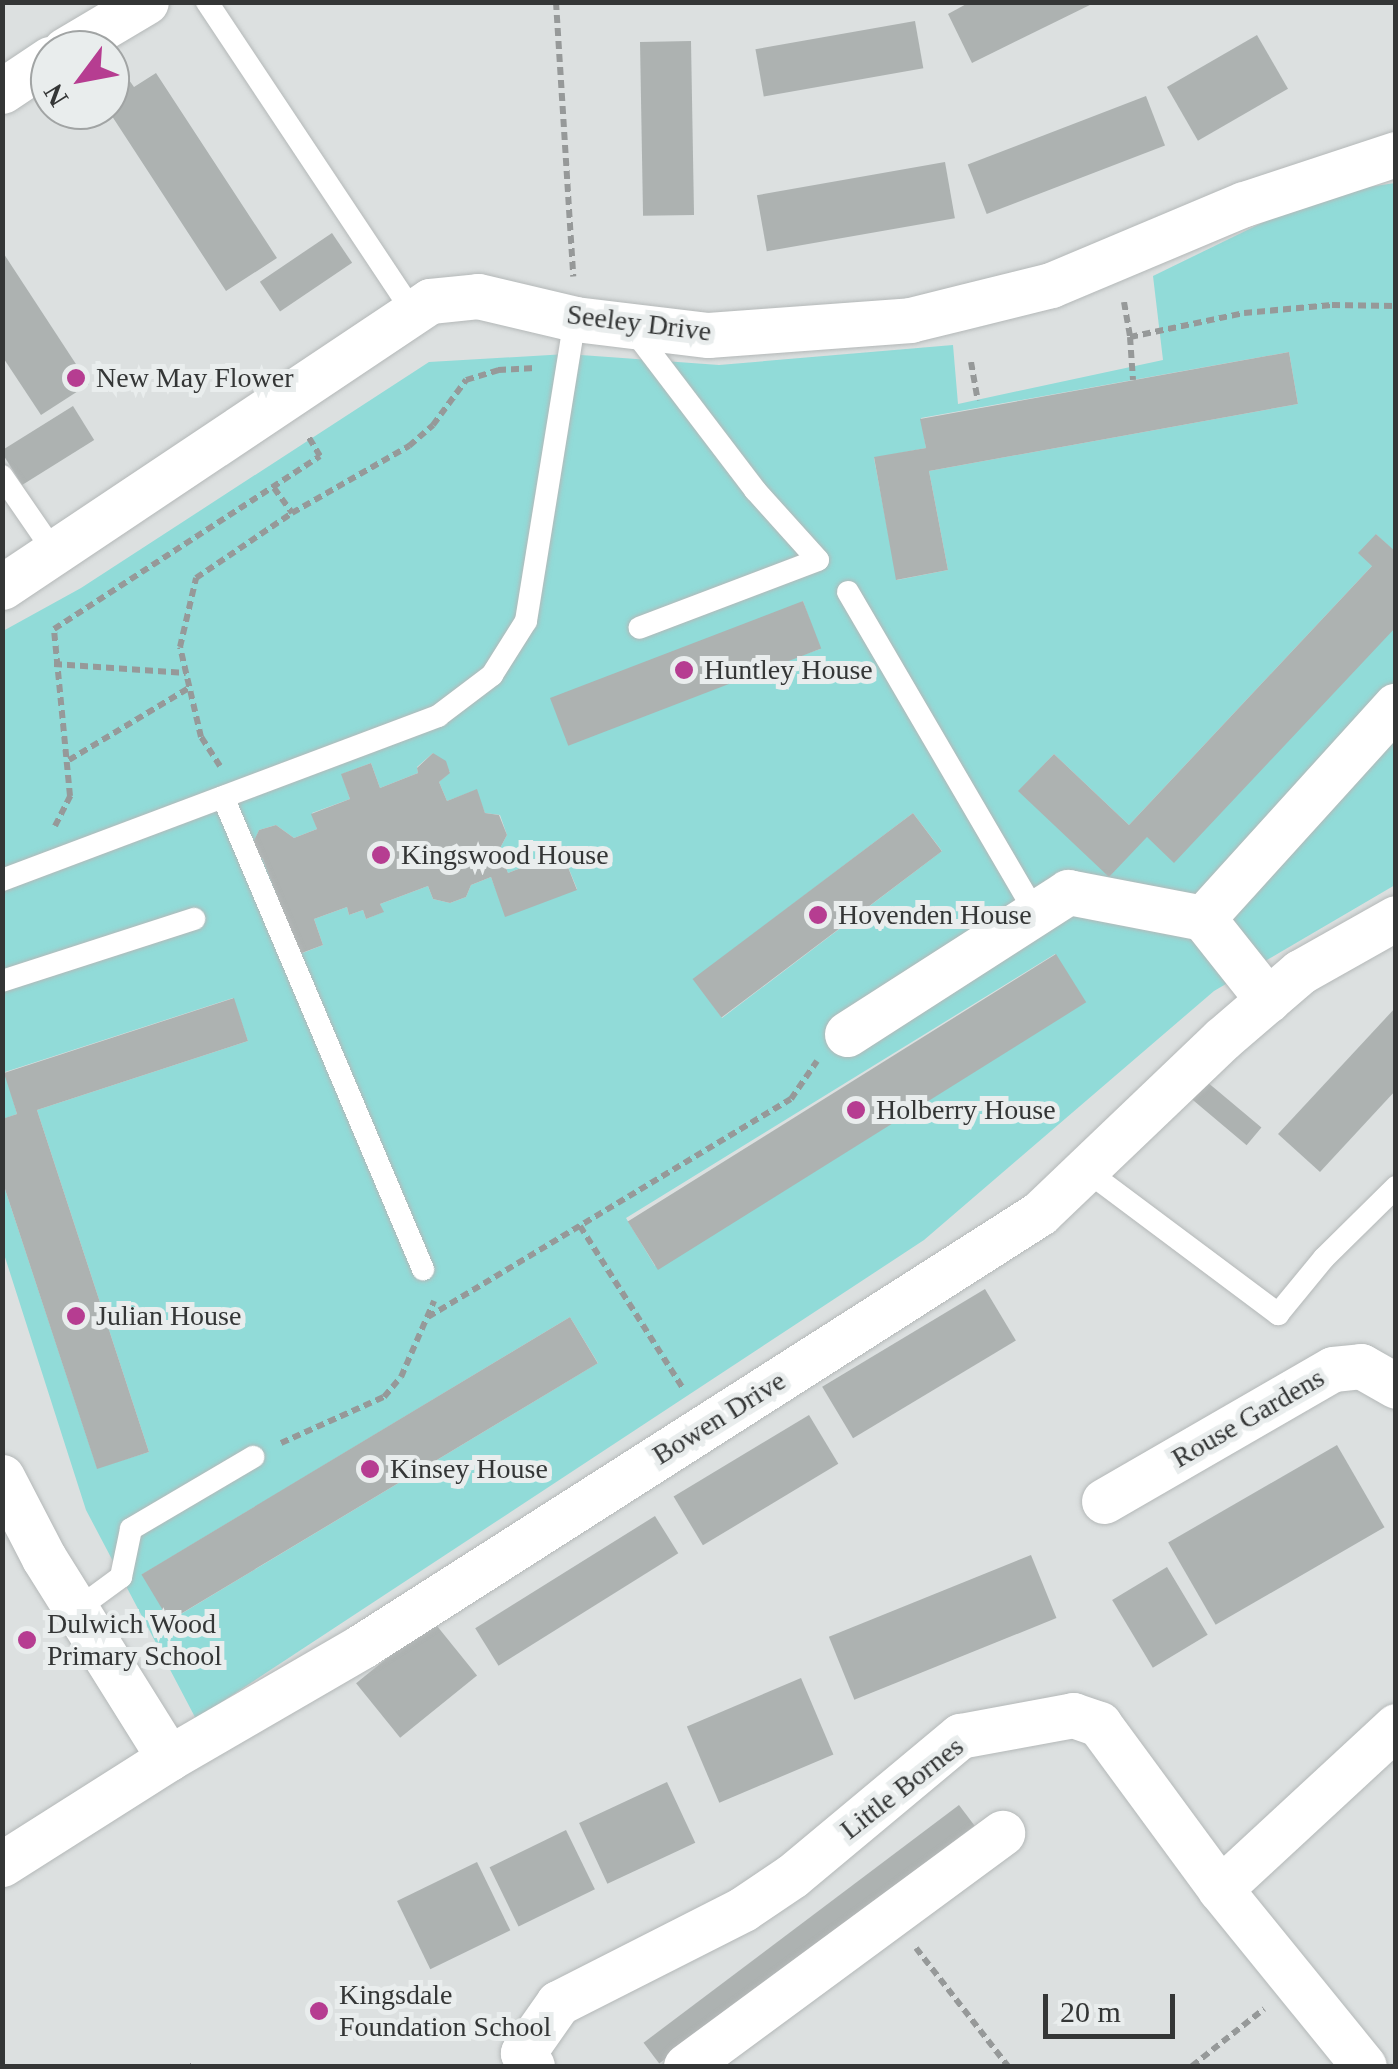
<!DOCTYPE html>
<html>
<head>
<meta charset="utf-8">
<style>
  body { margin:0 }
  #map { position:relative; width:1398px; height:2069px; overflow:hidden; background:#dce0e0; font-family:Georgia,serif }
  div>[style] { position:absolute }
  .green>* { inset:0; background:#91dbd8 }
  .building>* { inset:0; background:#adb2b1; transform-origin:0 0 }
  .path>* { height:6px; margin-top:-3px; transform-origin:0; background:repeating-linear-gradient(90deg,#969999 0 8px,transparent 0 13px) }
  .roads { filter:drop-shadow(0 0 2px #b4b8b8) drop-shadow(0 0 2px #b4b8b8) }
  .lane>* { height:22px; margin:-11px; padding:0 11px; transform-origin:11px; border-radius:11px; background:#fff }
  .street>* { height:45px; margin:-22.5px; padding:0 22.5px; transform-origin:22.5px; border-radius:22.5px; background:#fff }
  .dots>* { width:28px; height:28px; translate:-50% -50%; box-sizing:border-box; border:5px solid #e9eded; border-radius:50% }
  span { translate:-50% -50%; white-space:nowrap; text-align:center; line-height:1.15; -webkit-text-stroke:10px #e9eded; paint-order:stroke }
  .street-label { font-size:28px; color:#343636 }
  .poi-label { font-size:28px; color:#343636 }
  .left { translate:0 -50%; text-align:left }
  .frame { position:absolute; inset:0; border:5px solid #343636; pointer-events:none }
  .north { position:absolute; left:30px; top:30px; width:100px; height:100px; box-sizing:border-box; background:#e9eded; border:2px solid #a1a4a4; border-radius:50%; rotate:238deg; font-size:28px; font-weight:700; line-height:40px; text-align:center; color:#343636 }
  .north::after { content:''; display:block; margin:auto; width:35px; height:45px; background:#b63d91; clip-path:polygon(50% 0,100% 100%,50% 72%,0 100%) }
  .scale { position:absolute; left:1043px; top:1994px; width:132px; height:45px; box-sizing:border-box; border:5px solid #343636; border-top:0; padding-left:12px; font-size:30px; line-height:35px; white-space:nowrap; color:#343636; -webkit-text-stroke:8px #e9eded; paint-order:stroke }
</style>
</head>
<body>
<div id="map">
  <div class="green">
    <i style="clip-path:polygon(evenodd,1395px 183px,1395px 552px,1376px 534px,1372px 566px,1129px 825px,1054px 754px,1019px 791px,1147px 837px,1395px 627px,1395px 885px,1214px 991px,924px 1240px,196px 1719px,86px 1510px,3px 1251px,2px 1180px,97px 1468px,149px 1452px,37px 1110px,248px 1041px,233px 998px,5px 1072px,17px 1114px,3px 1119px,3px 631px,81px 588px,429px 362px,567px 354px,719px 365px,953px 345px,958px 404px,1163px 360px,1153px 276px,1321px 194px,1395px 183px,1289px 352px,1298px 404px,929px 471px,948px 570px,897px 580px,874px 458px,926px 448px,921px 418px,1289px 352px,1395px 183px,803px 601px,820px 649px,565px 739px,803px 601px,1395px 183px,433px 753px,450px 772px,439px 782px,447px 801px,476px 790px,485px 813px,500px 815px,507px 835px,499px 850px,508px 873px,562px 852px,577px 889px,506px 916px,491px 877px,471px 885px,466px 897px,450px 903px,433px 899px,428px 886px,380px 904px,383px 912px,366px 919px,363px 910px,349px 915px,347px 907px,314px 919px,323px 945px,300px 954px,263px 859px,252px 847px,259px 830px,276px 825px,294px 838px,317px 829px,312px 813px,350px 799px,342px 774px,371px 763px,380px 788px,418px 773px,417px 767px,433px 753px,1395px 183px,913px 813px,942px 851px,722px 1018px,694px 979px,913px 813px,1395px 183px,1055px 954px,1056px 955px,655px 1266px,626px 1218px,1055px 954px,1395px 183px,570px 1317px,598px 1363px,171px 1620px,143px 1574px,570px 1317px)"></i>
  </div>
  <div class="building">
    <i style="clip-path:polygon(970px 2px,1096px 2px,972px 63px,948px 14px)"></i>
    <i style="left:915px;top:21px;width:48px;height:162px;rotate:80deg"></i>
    <i style="left:1257px;top:35px;width:62px;height:104px;rotate:60deg"></i>
    <i style="left:691px;top:41px;width:174px;height:51px;rotate:89deg"></i>
    <i style="clip-path:polygon(117px 63px,134px 87px,156px 73px,277px 258px,226px 291px,108px 110px,110px 68px)"></i>
    <i style="left:1146px;top:96px;width:53px;height:191px;rotate:69deg"></i>
    <i style="left:945px;top:162px;width:57px;height:191px;rotate:80deg"></i>
    <i style="left:332px;top:233px;width:36px;height:87px;rotate:56deg"></i>
    <i style="clip-path:polygon(2px 251px,89px 384px,41px 415px,2px 356px)"></i>
    <i style="clip-path:polygon(1289px 352px,1298px 404px,929px 471px,948px 570px,896px 580px,874px 457px,926px 448px,920px 419px)"></i>
    <i style="left:73px;top:406px;width:40px;height:85px;rotate:58deg"></i>
    <i style="clip-path:polygon(1376px 534px,1396px 552px,1396px 627px,1174px 863px,1147px 837px,1109px 877px,1018px 791px,1054px 754px,1129px 825px,1372px 566px,1358px 553px)"></i>
    <i style="left:803px;top:601px;width:51px;height:271px;rotate:69deg"></i>
    <i style="clip-path:polygon(433px 753px,446px 761px,450px 773px,439px 782px,447px 801px,477px 789px,485px 813px,499px 815px,507px 835px,499px 850px,508px 873px,562px 852px,577px 890px,505px 917px,491px 877px,471px 885px,466px 897px,450px 903px,433px 899px,428px 886px,380px 904px,384px 912px,366px 919px,363px 910px,349px 915px,347px 907px,314px 919px,323px 945px,299px 954px,263px 859px,251px 847px,259px 830px,276px 825px,294px 838px,317px 829px,311px 814px,350px 799px,341px 774px,371px 763px,380px 788px,418px 773px,417px 768px)"></i>
    <i style="left:913px;top:813px;width:48px;height:276px;rotate:53deg"></i>
    <i style="left:1056px;top:954px;width:57px;height:505px;rotate:58deg"></i>
    <i style="clip-path:polygon(234px 998px,248px 1041px,37px 1110px,149px 1452px,97px 1469px,2px 1180px,2px 1119px,17px 1114px,4px 1073px)"></i>
    <i style="clip-path:polygon(1396px 1007px,1396px 1090px,1320px 1172px,1278px 1134px)"></i>
    <i style="left:1194px;top:1071px;width:88px;height:23px;rotate:40deg"></i>
    <i style="left:985px;top:1289px;width:60px;height:190px;rotate:59deg"></i>
    <i style="left:570px;top:1317px;width:54px;height:500px;rotate:59deg"></i>
    <i style="left:809px;top:1415px;width:57px;height:158px;rotate:59deg"></i>
    <i style="left:1337px;top:1445px;width:95px;height:195px;rotate:60deg"></i>
    <i style="left:655px;top:1516px;width:44px;height:212px;rotate:58deg"></i>
    <i style="left:1031px;top:1555px;width:68px;height:218px;rotate:68deg"></i>
    <i style="left:1167px;top:1567px;width:79px;height:64px;rotate:59deg"></i>
    <i style="left:433px;top:1621px;width:70px;height:99px;rotate:51deg"></i>
    <i style="left:801px;top:1678px;width:83px;height:124px;rotate:67deg"></i>
    <i style="left:667px;top:1782px;width:67px;height:97px;rotate:65deg"></i>
    <i style="left:959px;top:1805px;width:26px;height:395px;rotate:53deg"></i>
    <i style="left:566px;top:1830px;width:66px;height:85px;rotate:64deg"></i>
    <i style="left:477px;top:1862px;width:76px;height:89px;rotate:64deg"></i>
  </div>
  <div class="path">
    <i style="left:556px;top:2px;width:275px;rotate:86.4deg"></i>
    <i style="left:1124px;top:302px;width:36px;rotate:80deg"></i>
    <i style="left:1130px;top:337px;width:116px;rotate:-11.9deg"></i>
    <i style="left:1244px;top:313px;width:88px;rotate:-5.2deg"></i>
    <i style="left:1332px;top:305px;width:64px;rotate:0.9deg"></i>
    <i style="left:1130px;top:337px;width:43px;rotate:86deg"></i>
    <i style="left:971px;top:362px;width:39px;rotate:80deg"></i>
    <i style="left:274px;top:488px;width:31px;rotate:54deg"></i>
    <i style="left:292px;top:513px;width:135px;rotate:-29.8deg"></i>
    <i style="left:409px;top:446px;width:32px;rotate:-41deg"></i>
    <i style="left:433px;top:425px;width:56px;rotate:-53.7deg"></i>
    <i style="left:466px;top:380px;width:34px;rotate:-17deg"></i>
    <i style="left:498px;top:370px;width:37px;rotate:-3deg"></i>
    <i style="left:54px;top:664px;width:132px;rotate:3.9deg"></i>
    <i style="left:69px;top:760px;width:140px;rotate:-31deg"></i>
    <i style="left:220px;top:766px;width:35px;rotate:-123deg"></i>
    <i style="left:201px;top:737px;width:92px;rotate:-103.1deg"></i>
    <i style="left:180px;top:647px;width:71px;rotate:-76.9deg"></i>
    <i style="left:196px;top:578px;width:116px;rotate:-34.1deg"></i>
    <i style="left:55px;top:826px;width:34px;rotate:-63deg"></i>
    <i style="left:70px;top:796px;width:168px;rotate:-95.5deg"></i>
    <i style="left:54px;top:629px;width:317px;rotate:-33deg"></i>
    <i style="left:320px;top:456px;width:23px;rotate:-121deg"></i>
    <i style="left:580px;top:1226px;width:194px;rotate:57.6deg"></i>
    <i style="left:428px;top:1317px;width:423px;rotate:-31deg"></i>
    <i style="left:791px;top:1099px;width:46px;rotate:-55.6deg"></i>
    <i style="left:281px;top:1443px;width:113px;rotate:-24.1deg"></i>
    <i style="left:384px;top:1397px;width:26px;rotate:-50deg"></i>
    <i style="left:401px;top:1377px;width:83px;rotate:-66.5deg"></i>
    <i style="left:916px;top:1948px;width:150px;rotate:52.1deg"></i>
    <i style="left:190px;top:2066px;width:1px"></i>
    <i style="left:1192px;top:2066px;width:92px;rotate:-38.4deg"></i>
  </div>
  <div class="roads">
    <div class="lane">
      <i style="left:207px;top:2px;width:370px;rotate:56.4deg"></i>
      <i style="left:631px;top:327px;width:205px;rotate:52.7deg"></i>
      <i style="left:755px;top:490px;width:94px;rotate:48deg"></i>
      <i style="left:818px;top:560px;width:191px;rotate:159.2deg"></i>
      <i style="left:2px;top:476px;width:93px;rotate:55.5deg"></i>
      <i style="left:848px;top:592px;width:371px;rotate:59.7deg"></i>
      <i style="left:223px;top:797px;width:513px;rotate:67.04deg"></i>
      <i style="left:2px;top:880px;width:466px;rotate:-20.6deg"></i>
      <i style="left:438px;top:716px;width:68px;rotate:-37.2deg"></i>
      <i style="left:492px;top:675px;width:64px;rotate:-57.8deg"></i>
      <i style="left:526px;top:621px;width:306px;rotate:-80.8deg"></i>
      <i style="left:2px;top:981px;width:202px;rotate:-17.9deg"></i>
      <i style="left:1087px;top:1171px;width:239px;rotate:36.8deg"></i>
      <i style="left:1278px;top:1314px;width:72px;rotate:-50.6deg"></i>
      <i style="left:1324px;top:1258px;width:101px;rotate:-44.6deg"></i>
      <i style="left:76px;top:1610px;width:56px;rotate:-36.3deg"></i>
      <i style="left:121px;top:1577px;width:49px;rotate:-78.2deg"></i>
      <i style="left:131px;top:1529px;width:142px;rotate:-30.5deg"></i>
    </div>
    <div class="street">
      <i style="left:65px;top:50px;width:94px;rotate:-30.7deg"></i>
      <i style="left:2px;top:91px;width:58px;rotate:-33.7deg"></i>
      <i style="left:2px;top:587px;width:515px;rotate:-33.75deg"></i>
      <i style="left:430px;top:301px;width:48px;rotate:-5.9deg"></i>
      <i style="left:478px;top:296px;width:100px;rotate:13.3deg"></i>
      <i style="left:575px;top:319px;width:134px;rotate:6.9deg"></i>
      <i style="left:708px;top:335px;width:203px;rotate:-4.2deg"></i>
      <i style="left:910px;top:320px;width:145px;rotate:-13.9deg"></i>
      <i style="left:1051px;top:285px;width:209px;rotate:-22.8deg"></i>
      <i style="left:1244px;top:204px;width:160px;rotate:-18.2deg"></i>
      <i style="left:1268px;top:1000px;width:105px;rotate:-128.4deg"></i>
      <i style="left:1203px;top:918px;width:287px;rotate:-47.8deg"></i>
      <i style="left:847px;top:1034px;width:263px;rotate:-32.7deg"></i>
      <i style="left:1068px;top:892px;width:137px;rotate:10.9deg"></i>
      <i style="left:2px;top:1477px;width:91px;rotate:62.6deg"></i>
      <i style="left:44px;top:1558px;width:236px;rotate:58deg"></i>
      <i style="left:1104px;top:1501px;width:264px;rotate:-30deg"></i>
      <i style="left:1333px;top:1369px;width:28px;rotate:-6deg"></i>
      <i style="left:1361px;top:1366px;width:40px;rotate:29.7deg"></i>
      <i style="left:2px;top:1864px;width:198px;rotate:-32.4deg"></i>
      <i style="left:169px;top:1758px;width:223px;rotate:-30.1deg"></i>
      <i style="left:362px;top:1646px;width:804px;rotate:-32.56deg"></i>
      <i style="left:1040px;top:1213px;width:252px;rotate:-43.7deg"></i>
      <i style="left:1222px;top:1039px;width:103px;rotate:-40.7deg"></i>
      <i style="left:1300px;top:972px;width:110px;rotate:-29.4deg"></i>
      <i style="left:1220px;top:1889px;width:240px;rotate:-42.8deg"></i>
      <i style="left:532px;top:2066px;width:16px;rotate:-125deg"></i>
      <i style="left:523px;top:2053px;width:61px;rotate:-55deg"></i>
      <i style="left:558px;top:2003px;width:208px;rotate:-26.9deg"></i>
      <i style="left:743px;top:1909px;width:59px;rotate:-34deg"></i>
      <i style="left:792px;top:1876px;width:219px;rotate:-39.8deg"></i>
      <i style="left:960px;top:1736px;width:115px;rotate:-10.5deg"></i>
      <i style="left:1073px;top:1715px;width:28px;rotate:19deg"></i>
      <i style="left:1099px;top:1724px;width:205px;rotate:53.7deg"></i>
      <i style="left:1220px;top:1889px;width:228px;rotate:50.9deg"></i>
      <i style="left:686px;top:2066px;width:393px;rotate:-36.4deg"></i>
    </div>
  </div>
  <div class="dots">
    <i style="left:76px;top:378px;background:#b63d91"></i>
    <i style="left:684px;top:670px;background:#b63d91"></i>
    <i style="left:381px;top:855px;background:#b63d91"></i>
    <i style="left:818px;top:915px;background:#b63d91"></i>
    <i style="left:856px;top:1110px;background:#b63d91"></i>
    <i style="left:76px;top:1316px;background:#b63d91"></i>
    <i style="left:370px;top:1469px;background:#b63d91"></i>
    <i style="left:27px;top:1640px;background:#b63d91"></i>
    <i style="left:319px;top:2011px;background:#b63d91"></i>
  </div>
  <div class="street-label">
    <span style="left:639px;top:323px;rotate:7deg">Seeley Drive</span>
    <span style="left:719px;top:1418px;rotate:-32deg">Bowen Drive</span>
    <span style="left:1248px;top:1418px;rotate:-30deg">Rouse Gardens</span>
    <span style="left:902px;top:1788px;rotate:-38deg">Little Bornes</span>
  </div>
  <div class="poi-label">
    <span class="left" style="left:96px;top:378px">New May Flower</span>
    <span class="left" style="left:704px;top:670px">Huntley House</span>
    <span class="left" style="left:401px;top:855px">Kingswood House</span>
    <span class="left" style="left:838px;top:915px">Hovenden House</span>
    <span class="left" style="left:876px;top:1110px">Holberry House</span>
    <span class="left" style="left:96px;top:1316px">Julian House</span>
    <span class="left" style="left:390px;top:1469px">Kinsey House</span>
    <span class="left" style="left:47px;top:1640px">Dulwich Wood<br>Primary School</span>
    <span class="left" style="left:339px;top:2011px">Kingsdale<br>Foundation School</span>
  </div>
  <div class="frame"></div>
  <div class="north">N</div>
  <div class="scale">20 m</div>
</div>
</body>
</html>
